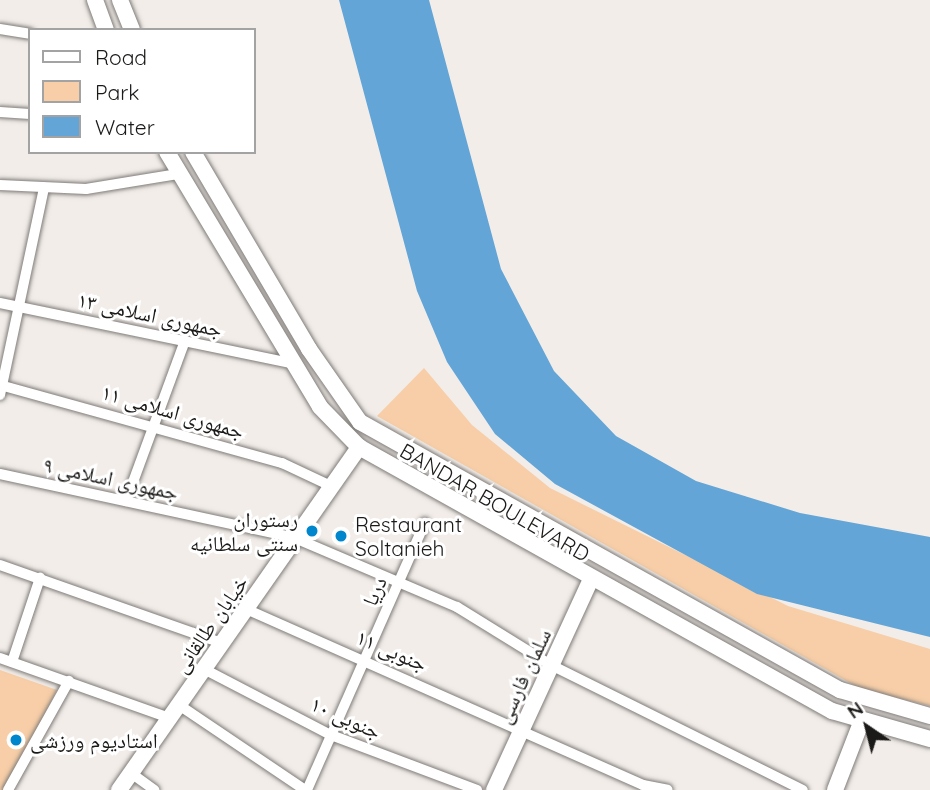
<!DOCTYPE html>
<html>
<head>
<meta charset="utf-8">
<style>
  body { margin:0 }
  #map { position:relative; width:930px; height:790px; overflow:hidden; background:#f2ede9; font-family:Quicksand,"Noto Naskh Arabic",sans-serif }
  div>[style] { position:absolute }
  .green>* { inset:0; background:#f7cea7 }
  .water>* { inset:0; background:#63a5d7 }
  .roads { filter:drop-shadow(0 0 2px #7f7b78) drop-shadow(0 0 2px #7f7b78) }
  .street>* { height:10px; margin:-5px; padding:0 5px; transform-origin:5px; border-radius:5px; background:#fff }
  .secondary>* { height:16px; margin:-8px; padding:0 8px; transform-origin:8px; border-radius:8px; background:#fff }
  .dots>* { width:19px; height:19px; translate:-50% -50%; box-sizing:border-box; border:4px solid #fff; border-radius:50% }
  span { translate:-50% -50%; white-space:nowrap; text-align:center; line-height:1.15; -webkit-text-stroke:6px #fff; paint-order:stroke }
  .street-label { font-size:21px; color:#1b1a18 }
  .poi-label { font-size:21px; color:#1b1a18 }
  .right { translate:-100% -50%; text-align:right }
  .left { translate:0 -50%; text-align:left }
  .legend { position:absolute; left:28px; top:28px; width:228px; height:126px; box-sizing:border-box; background:#fff; border:2px solid #a4a3a3; margin:0; padding:9px 12px; list-style:none; font-size:21px; color:#1b1a18 }
  .legend li { display:flex; align-items:center; gap:14px; height:35px }
  .legend b { width:35px; border:2px solid #a4a3a3 }
  .north { position:absolute; left:832px; top:692px; width:70px; height:70px; -webkit-text-stroke:5px #fff; paint-order:stroke; rotate:325deg; font-size:19px; font-weight:700; line-height:28px; text-align:center; color:#1b1a18 }
  .north::after { content:''; display:block; margin:auto; width:24px; height:32px; background:#1b1a18; clip-path:polygon(50% 0,100% 100%,50% 72%,0 100%) }
</style>
</head>
<body>
<div id="map">
  <div class="green">
    <i style="clip-path:polygon(424px 368px,472px 425px,550px 488px,788px 606px,930px 649px,930px 706px,859px 688px,377px 416px)"></i>
    <i style="clip-path:polygon(0 670px,57px 690px,6px 790px,0 790px)"></i>
  </div>
  <div class="water">
    <i style="clip-path:polygon(339px 0,429px 0,501px 269px,554px 371px,616px 436px,696px 481px,800px 513px,930px 537px,930px 637px,757px 594px,555px 484px,495px 434px,447px 362px,417px 291px)"></i>
  </div>
  <div class="roads">
    <div class="street">
      <i style="left:0;top:29px;width:30px;rotate:9deg"></i>
      <i style="left:0;top:112px;width:30px;rotate:4deg"></i>
      <i style="left:0;top:185px;width:86px;rotate:2.7deg"></i>
      <i style="left:86px;top:189px;width:93px;rotate:-9.3deg"></i>
      <i style="left:0;top:303px;width:297px;rotate:11.7deg"></i>
      <i style="left:0;top:385px;width:293px;rotate:15.5deg"></i>
      <i style="left:282px;top:463px;width:54px;rotate:25.1deg"></i>
      <i style="left:0;top:395px;width:212px;rotate:-78deg"></i>
      <i style="left:0;top:474px;width:302px;rotate:12.2deg"></i>
      <i style="left:295px;top:538px;width:176px;rotate:23.1deg"></i>
      <i style="left:457px;top:607px;width:110px;rotate:31.7deg"></i>
      <i style="left:551px;top:665px;width:281px;rotate:26.4deg"></i>
      <i style="left:126px;top:501px;width:171px;rotate:-69.8deg"></i>
      <i style="left:0;top:565px;width:235px;rotate:19.4deg"></i>
      <i style="left:246px;top:609px;width:434px;rotate:23.9deg"></i>
      <i style="left:643px;top:785px;width:25px;rotate:11deg"></i>
      <i style="left:0;top:658px;width:179px;rotate:19.5deg"></i>
      <i style="left:12px;top:662px;width:89px;rotate:-71.6deg"></i>
      <i style="left:204px;top:669px;width:143px;rotate:27.5deg"></i>
      <i style="left:331px;top:735px;width:156px;rotate:20.6deg"></i>
      <i style="left:179px;top:705px;width:152px;rotate:34deg"></i>
      <i style="left:131px;top:773px;width:29px;rotate:36deg"></i>
      <i style="left:8px;top:790px;width:125px;rotate:-60.8deg"></i>
      <i style="left:307px;top:790px;width:292px;rotate:-66.2deg"></i>
    </div>
    <div class="secondary">
      <i style="left:95px;top:0;width:32px;rotate:70deg"></i>
      <i style="left:120px;top:0;width:32px;rotate:68deg"></i>
      <i style="left:167px;top:152px;width:297px;rotate:59deg"></i>
      <i style="left:320px;top:407px;width:56px;rotate:45.7deg"></i>
      <i style="left:359px;top:447px;width:542px;rotate:29.17deg"></i>
      <i style="left:832px;top:711px;width:102px;rotate:15.9deg"></i>
      <i style="left:193px;top:152px;width:229px;rotate:59.5deg"></i>
      <i style="left:309px;top:349px;width:89px;rotate:55.1deg"></i>
      <i style="left:360px;top:422px;width:550px;rotate:29.18deg"></i>
      <i style="left:840px;top:690px;width:94px;rotate:16.1deg"></i>
      <i style="left:119px;top:790px;width:419px;rotate:-55deg"></i>
      <i style="left:494px;top:790px;width:230px;rotate:-65.3deg"></i>
      <i style="left:835px;top:790px;width:75px;rotate:-68.9deg"></i>
    </div>
  </div>
  <div class="dots">
    <i style="left:312px;top:531px;background:#0086cd"></i>
    <i style="left:341px;top:536px;background:#0086cd"></i>
    <i style="left:16px;top:740px;background:#0086cd"></i>
  </div>
  <div class="street-label">
    <span style="left:150px;top:314px;rotate:12deg">جمهوری اسلامی ۱۳</span>
    <span style="left:173px;top:411px;rotate:16deg">جمهوری اسلامی ۱۱</span>
    <span style="left:111px;top:478px;rotate:12deg">جمهوری اسلامی ۹</span>
    <span style="left:495px;top:502px;rotate:30deg">BANDAR BOULEVARD</span>
    <span style="left:374px;top:591px;rotate:-66deg">دریا</span>
    <span style="left:210px;top:624px;rotate:-55deg">خیابان طالقانی</span>
    <span style="left:392px;top:650px;rotate:23deg">۱۱ جنوبی</span>
    <span style="left:523px;top:676px;rotate:-65deg">سلمان فارسی</span>
    <span style="left:346px;top:717px;rotate:24deg">۱۰ جنوبی</span>
  </div>
  <div class="poi-label">
    <span class="right" style="left:298px;top:531px">رستوران<br>سنتی سلطانیه</span>
    <span class="left" style="left:355px;top:536px">Restaurant<br>Soltanieh</span>
    <span class="left" style="left:30px;top:740px">استادیوم ورزشی</span>
  </div>
  <ul class="legend">
  <li><b style="height:9px;background:#fff"></b>Road</li>
  <li><b style="height:19px;background:#f7cea7"></b>Park</li>
  <li><b style="height:19px;background:#63a5d7"></b>Water</li>
  </ul>
  <div class="north">N</div>
</div>
</body>
</html>
